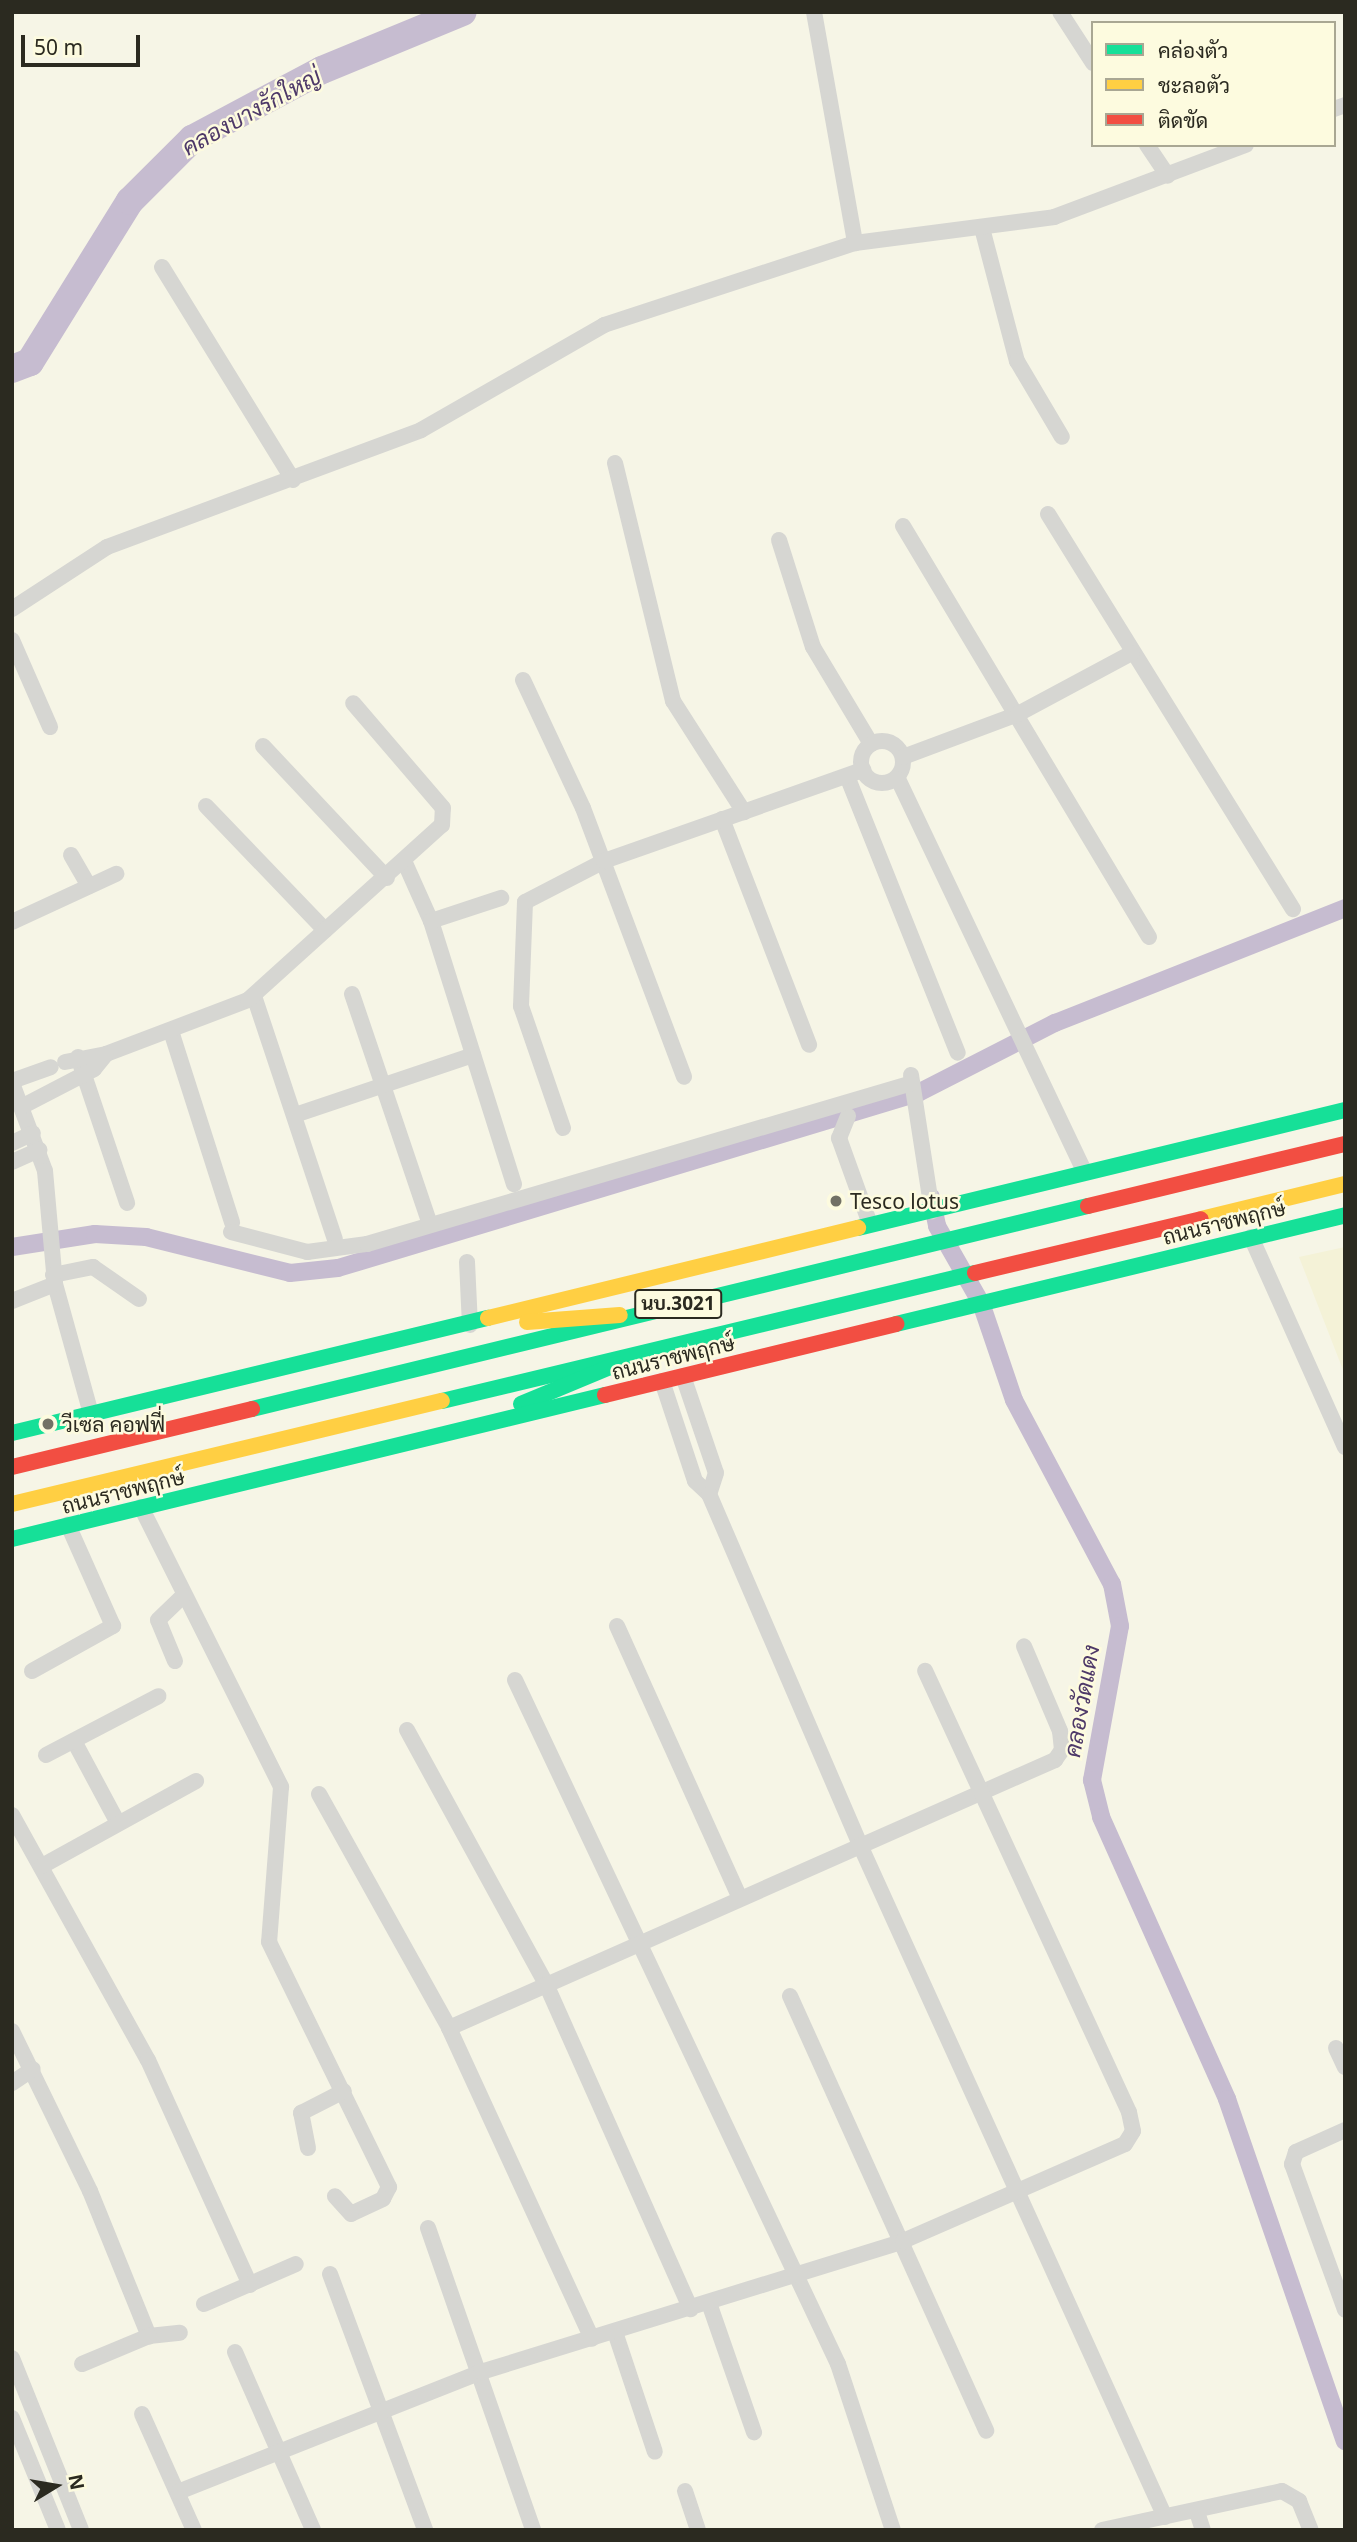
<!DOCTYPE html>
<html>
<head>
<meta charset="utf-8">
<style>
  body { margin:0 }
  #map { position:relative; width:1357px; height:2542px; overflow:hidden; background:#f6f5e6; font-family:"Noto Sans",Sarabun,sans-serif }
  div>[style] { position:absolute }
  .built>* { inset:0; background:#f4f2d7 }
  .canal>* { height:18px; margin:-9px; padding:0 9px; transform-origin:9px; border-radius:9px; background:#c6bcd0 }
  .river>* { height:28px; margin:-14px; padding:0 14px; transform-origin:14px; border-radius:14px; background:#c6bcd0 }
  .street>* { height:16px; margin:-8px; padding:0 8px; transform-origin:8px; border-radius:8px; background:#d6d6d2 }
  .street>.ring { margin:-8px; padding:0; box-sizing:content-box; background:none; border:16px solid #d6d6d2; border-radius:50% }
  .fast>* { height:16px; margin:-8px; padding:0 8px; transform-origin:8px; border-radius:8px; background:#16e098 }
  .slow>* { height:16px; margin:-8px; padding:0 8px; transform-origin:8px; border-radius:8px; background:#ffcf43 }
  .jam>* { height:16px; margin:-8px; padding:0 8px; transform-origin:8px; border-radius:8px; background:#f24e42 }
  .dots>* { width:19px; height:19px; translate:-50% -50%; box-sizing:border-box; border:4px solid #fdfbdf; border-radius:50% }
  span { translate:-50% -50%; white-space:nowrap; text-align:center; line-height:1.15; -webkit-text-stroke:5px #fdfbdf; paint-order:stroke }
  .shield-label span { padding:2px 5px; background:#fdfbdf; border:2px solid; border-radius:5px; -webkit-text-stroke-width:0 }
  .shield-label { font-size:19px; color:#2b2a20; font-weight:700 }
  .poi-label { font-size:21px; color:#2b2a20 }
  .left { translate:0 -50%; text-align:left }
  .street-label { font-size:21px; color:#2b2a20 }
  .water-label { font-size:23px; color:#4e3969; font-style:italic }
  .frame { position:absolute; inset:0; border:14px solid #2b2a20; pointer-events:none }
  .legend { position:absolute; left:1091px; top:21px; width:245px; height:126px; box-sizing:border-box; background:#fdfbdf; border:2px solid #a9a793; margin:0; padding:9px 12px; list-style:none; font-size:21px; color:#2b2a20 }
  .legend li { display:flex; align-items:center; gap:14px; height:35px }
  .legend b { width:35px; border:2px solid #a9a793 }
  .north { position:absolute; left:21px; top:2451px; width:70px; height:70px; -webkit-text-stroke:5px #fdfbdf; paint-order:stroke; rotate:79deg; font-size:19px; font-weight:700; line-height:28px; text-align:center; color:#2b2a20 }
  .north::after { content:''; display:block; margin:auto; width:24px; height:32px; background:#2b2a20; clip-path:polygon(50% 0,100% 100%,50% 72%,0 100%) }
  .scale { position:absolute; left:21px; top:35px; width:119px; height:32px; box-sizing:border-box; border:4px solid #2b2a20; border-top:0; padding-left:9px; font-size:21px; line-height:24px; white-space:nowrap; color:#2b2a20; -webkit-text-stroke:5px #fdfbdf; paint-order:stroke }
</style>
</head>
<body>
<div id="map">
  <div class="built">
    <i style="clip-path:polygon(1345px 1247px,1345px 1375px,1299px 1257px)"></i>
  </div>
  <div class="canal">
    <i style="left:931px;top:1197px;width:30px;rotate:78deg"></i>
    <i style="left:937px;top:1226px;width:89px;rotate:60.3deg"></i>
    <i style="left:981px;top:1303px;width:102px;rotate:71.2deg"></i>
    <i style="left:1014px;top:1400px;width:208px;rotate:62deg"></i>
    <i style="left:1112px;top:1584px;width:43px;rotate:79.2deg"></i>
    <i style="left:1120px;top:1626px;width:157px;rotate:100.3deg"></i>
    <i style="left:1092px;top:1780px;width:38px;rotate:76deg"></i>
    <i style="left:1101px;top:1817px;width:309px;rotate:65.9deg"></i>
    <i style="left:1227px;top:2099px;width:362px;rotate:71deg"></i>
    <i style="left:12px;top:1247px;width:84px;rotate:-8.9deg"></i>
    <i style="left:95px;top:1234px;width:51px;rotate:3.4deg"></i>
    <i style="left:146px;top:1237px;width:148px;rotate:14deg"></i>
    <i style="left:290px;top:1273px;width:48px;rotate:-5.9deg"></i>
    <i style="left:338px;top:1268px;width:606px;rotate:-16.79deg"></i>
    <i style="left:918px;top:1093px;width:154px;rotate:-27.1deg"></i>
    <i style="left:1055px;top:1023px;width:312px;rotate:-21.6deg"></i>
  </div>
  <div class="river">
    <i style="left:12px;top:369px;width:19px;rotate:-21deg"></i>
    <i style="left:30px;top:362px;width:190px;rotate:-58.2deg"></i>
    <i style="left:130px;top:201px;width:88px;rotate:-45deg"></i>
    <i style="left:192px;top:139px;width:147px;rotate:-28deg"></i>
    <i style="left:322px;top:70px;width:152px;rotate:-22.4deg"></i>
  </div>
  <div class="street">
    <i style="left:814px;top:12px;width:235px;rotate:79.9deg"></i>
    <i style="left:1060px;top:12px;width:61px;rotate:57.1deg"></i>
    <i style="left:1334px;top:109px;width:12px;rotate:-20deg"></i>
    <i style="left:1147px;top:145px;width:37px;rotate:56deg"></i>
    <i style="left:982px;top:228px;width:138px;rotate:75.3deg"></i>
    <i style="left:1017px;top:361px;width:88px;rotate:59.4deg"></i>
    <i style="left:162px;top:267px;width:250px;rotate:58.4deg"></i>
    <i style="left:615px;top:463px;width:245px;rotate:76.3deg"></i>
    <i style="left:673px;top:701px;width:132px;rotate:57.4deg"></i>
    <i style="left:1048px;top:514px;width:465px;rotate:58.2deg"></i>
    <i style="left:903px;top:526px;width:479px;rotate:59.1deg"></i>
    <i style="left:779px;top:540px;width:112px;rotate:72.4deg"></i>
    <i style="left:813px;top:647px;width:113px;rotate:59.1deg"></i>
    <i style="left:12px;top:609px;width:113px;rotate:-33.1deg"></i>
    <i style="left:107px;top:547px;width:335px;rotate:-20.4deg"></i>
    <i style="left:421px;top:430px;width:211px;rotate:-29.8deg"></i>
    <i style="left:604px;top:325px;width:264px;rotate:-18.1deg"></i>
    <i style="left:855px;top:243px;width:201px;rotate:-7.4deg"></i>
    <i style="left:1054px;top:217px;width:205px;rotate:-20.6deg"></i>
    <i style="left:12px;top:640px;width:95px;rotate:66.4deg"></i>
    <i style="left:523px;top:680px;width:141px;rotate:64.9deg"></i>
    <i style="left:583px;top:808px;width:287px;rotate:69.4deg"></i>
    <i class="ring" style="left:861px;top:741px;width:26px;height:26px"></i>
    <i style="left:263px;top:746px;width:181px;rotate:46.8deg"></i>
    <i style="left:903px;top:757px;width:123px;rotate:-20.5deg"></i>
    <i style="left:1018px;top:714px;width:129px;rotate:-28.2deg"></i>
    <i style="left:847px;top:776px;width:298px;rotate:68.2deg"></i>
    <i style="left:898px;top:779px;width:435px;rotate:64.6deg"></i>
    <i style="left:206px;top:806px;width:172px;rotate:46.2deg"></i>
    <i style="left:722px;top:819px;width:242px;rotate:68.9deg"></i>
    <i style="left:71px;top:855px;width:36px;rotate:60deg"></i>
    <i style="left:405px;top:863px;width:64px;rotate:65.9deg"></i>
    <i style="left:431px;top:921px;width:276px;rotate:72.5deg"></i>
    <i style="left:431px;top:921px;width:74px;rotate:-18.2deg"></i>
    <i style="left:12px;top:922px;width:115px;rotate:-24.8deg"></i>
    <i style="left:352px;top:994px;width:237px;rotate:71.3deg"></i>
    <i style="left:254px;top:996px;width:256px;rotate:71.6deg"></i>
    <i style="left:171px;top:1031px;width:201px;rotate:72.3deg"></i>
    <i style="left:78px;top:1057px;width:154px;rotate:71.4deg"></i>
    <i style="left:65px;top:1062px;width:42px;rotate:-11deg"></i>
    <i style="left:106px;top:1054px;width:152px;rotate:-20.8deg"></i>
    <i style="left:248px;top:1000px;width:261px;rotate:-42.1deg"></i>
    <i style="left:442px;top:825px;width:17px;rotate:-87deg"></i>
    <i style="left:443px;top:808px;width:138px;rotate:-130.6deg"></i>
    <i style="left:911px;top:1075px;width:138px;rotate:81.2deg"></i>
    <i style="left:12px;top:1081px;width:41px;rotate:-19.7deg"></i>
    <i style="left:12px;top:1083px;width:94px;rotate:69.4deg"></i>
    <i style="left:45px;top:1171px;width:113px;rotate:84.9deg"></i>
    <i style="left:55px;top:1284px;width:135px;rotate:74.5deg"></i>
    <i style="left:23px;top:1106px;width:80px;rotate:-27.5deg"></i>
    <i style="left:94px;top:1069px;width:19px;rotate:-51deg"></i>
    <i style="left:295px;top:1115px;width:188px;rotate:-18.6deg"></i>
    <i style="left:848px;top:1116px;width:24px;rotate:112deg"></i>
    <i style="left:839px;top:1138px;width:91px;rotate:70.2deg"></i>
    <i style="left:563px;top:1128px;width:129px;rotate:-109deg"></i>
    <i style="left:521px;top:1006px;width:104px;rotate:-87.8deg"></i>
    <i style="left:525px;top:902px;width:89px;rotate:-27.4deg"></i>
    <i style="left:604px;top:861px;width:275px;rotate:-19.4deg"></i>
    <i style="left:12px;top:1143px;width:23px;rotate:-25deg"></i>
    <i style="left:12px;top:1162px;width:30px;rotate:-24deg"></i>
    <i style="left:231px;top:1232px;width:79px;rotate:14.7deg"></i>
    <i style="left:307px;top:1252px;width:61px;rotate:-7.6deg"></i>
    <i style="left:367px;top:1244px;width:568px;rotate:-16.46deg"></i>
    <i style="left:1251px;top:1237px;width:230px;rotate:65.9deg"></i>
    <i style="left:467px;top:1262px;width:63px;rotate:87.3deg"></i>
    <i style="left:53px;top:1275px;width:41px;rotate:-11.3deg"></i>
    <i style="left:93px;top:1267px;width:56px;rotate:34.8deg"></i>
    <i style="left:12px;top:1301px;width:46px;rotate:-21.6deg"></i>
    <i style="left:683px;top:1376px;width:102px;rotate:71.2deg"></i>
    <i style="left:716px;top:1473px;width:22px;rotate:108deg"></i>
    <i style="left:662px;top:1381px;width:105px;rotate:71.7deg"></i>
    <i style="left:695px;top:1481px;width:19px;rotate:43deg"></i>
    <i style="left:709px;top:1494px;width:382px;rotate:66.7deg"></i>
    <i style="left:860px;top:1845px;width:738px;rotate:65.59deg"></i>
    <i style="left:141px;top:1507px;width:313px;rotate:63.4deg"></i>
    <i style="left:281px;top:1787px;width:155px;rotate:94.4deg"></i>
    <i style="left:269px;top:1942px;width:273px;rotate:63.9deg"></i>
    <i style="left:389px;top:2187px;width:13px;rotate:117deg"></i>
    <i style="left:383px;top:2199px;width:35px;rotate:155deg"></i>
    <i style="left:351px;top:2214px;width:24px;rotate:-132deg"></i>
    <i style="left:617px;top:1626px;width:299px;rotate:65.7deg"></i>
    <i style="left:175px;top:1661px;width:44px;rotate:-112.5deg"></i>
    <i style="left:158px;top:1620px;width:35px;rotate:-44deg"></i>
    <i style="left:32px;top:1671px;width:93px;rotate:-29.1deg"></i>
    <i style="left:113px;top:1626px;width:111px;rotate:-114deg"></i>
    <i style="left:515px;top:1680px;width:756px;rotate:64.72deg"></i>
    <i style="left:838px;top:2364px;width:175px;rotate:71.7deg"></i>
    <i style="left:407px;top:1730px;width:290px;rotate:61.3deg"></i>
    <i style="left:546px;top:1984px;width:356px;rotate:66deg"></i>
    <i style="left:74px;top:1741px;width:93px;rotate:61.8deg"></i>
    <i style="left:46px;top:1755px;width:127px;rotate:-27.6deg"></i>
    <i style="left:319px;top:1794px;width:268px;rotate:60.9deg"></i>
    <i style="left:449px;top:2028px;width:342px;rotate:65.3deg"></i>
    <i style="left:12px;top:1815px;width:280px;rotate:61deg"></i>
    <i style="left:148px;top:2060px;width:247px;rotate:65.6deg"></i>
    <i style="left:42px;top:1866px;width:176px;rotate:-28.9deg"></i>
    <i style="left:790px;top:1996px;width:477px;rotate:65.7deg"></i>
    <i style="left:449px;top:2028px;width:663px;rotate:-23.86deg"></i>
    <i style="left:1055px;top:1760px;width:12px;rotate:-55deg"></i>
    <i style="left:1062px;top:1750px;width:19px;rotate:-96deg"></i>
    <i style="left:1060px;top:1731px;width:92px;rotate:-113deg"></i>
    <i style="left:12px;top:2031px;width:178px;rotate:64deg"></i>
    <i style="left:90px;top:2191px;width:157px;rotate:67.9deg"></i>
    <i style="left:149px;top:2336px;width:31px;rotate:-6deg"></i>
    <i style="left:1336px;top:2048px;width:21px;rotate:65deg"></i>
    <i style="left:12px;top:2083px;width:25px;rotate:-34deg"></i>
    <i style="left:1345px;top:2130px;width:54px;rotate:155.8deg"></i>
    <i style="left:1296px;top:2152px;width:13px;rotate:108deg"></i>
    <i style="left:1292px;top:2164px;width:155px;rotate:70deg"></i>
    <i style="left:308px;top:2148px;width:36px;rotate:-101deg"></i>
    <i style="left:301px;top:2113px;width:48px;rotate:-27.1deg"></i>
    <i style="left:428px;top:2228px;width:320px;rotate:70.8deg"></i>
    <i style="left:330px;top:2274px;width:273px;rotate:69.6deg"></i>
    <i style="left:709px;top:2303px;width:137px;rotate:70.8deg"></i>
    <i style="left:204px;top:2304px;width:100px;rotate:-23.5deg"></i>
    <i style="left:615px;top:2332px;width:126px;rotate:71.6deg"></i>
    <i style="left:235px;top:2352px;width:194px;rotate:66.3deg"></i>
    <i style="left:12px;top:2358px;width:185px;rotate:68.1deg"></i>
    <i style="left:82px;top:2364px;width:73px;rotate:-22.7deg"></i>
    <i style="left:142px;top:2414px;width:127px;rotate:65.9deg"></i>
    <i style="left:12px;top:2418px;width:121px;rotate:67.7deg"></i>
    <i style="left:685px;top:2491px;width:41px;rotate:71.6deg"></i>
    <i style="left:178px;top:2492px;width:326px;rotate:-21.6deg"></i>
    <i style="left:481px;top:2372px;width:442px;rotate:-17.2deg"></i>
    <i style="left:903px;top:2241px;width:242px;rotate:-23.6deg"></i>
    <i style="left:1125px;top:2144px;width:15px;rotate:-58deg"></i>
    <i style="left:1133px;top:2131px;width:19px;rotate:-102deg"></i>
    <i style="left:1129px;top:2112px;width:486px;rotate:-114.8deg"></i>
    <i style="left:1197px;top:2512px;width:19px;rotate:72deg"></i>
    <i style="left:1102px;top:2530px;width:184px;rotate:-12.2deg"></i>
    <i style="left:1282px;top:2491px;width:20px;rotate:30deg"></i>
    <i style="left:1299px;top:2501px;width:31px;rotate:68deg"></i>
  </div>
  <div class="fast">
    <i style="left:858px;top:1228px;width:501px;rotate:-13.62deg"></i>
    <i style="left:896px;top:1324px;width:462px;rotate:-13.6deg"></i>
    <i style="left:442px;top:1401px;width:548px;rotate:-13.5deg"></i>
    <i style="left:521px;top:1404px;width:104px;rotate:-22.6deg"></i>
    <i style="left:252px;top:1409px;width:860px;rotate:-13.65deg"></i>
    <i style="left:12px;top:1433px;width:490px;rotate:-13.6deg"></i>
    <i style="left:12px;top:1539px;width:610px;rotate:-13.65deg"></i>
  </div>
  <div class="slow">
    <i style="left:1201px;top:1219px;width:148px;rotate:-13.7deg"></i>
    <i style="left:488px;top:1318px;width:381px;rotate:-13.7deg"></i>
    <i style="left:527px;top:1322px;width:93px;rotate:-4.3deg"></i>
    <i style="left:12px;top:1504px;width:442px;rotate:-13.5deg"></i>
  </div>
  <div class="jam">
    <i style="left:1088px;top:1206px;width:264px;rotate:-13.6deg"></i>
    <i style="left:975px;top:1273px;width:232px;rotate:-13.4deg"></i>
    <i style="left:605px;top:1395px;width:300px;rotate:-13.7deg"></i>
    <i style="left:12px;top:1467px;width:247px;rotate:-13.6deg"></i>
  </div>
  <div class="dots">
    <i style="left:836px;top:1201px;background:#727165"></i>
    <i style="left:48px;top:1424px;background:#727165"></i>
  </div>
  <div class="shield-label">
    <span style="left:678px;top:1304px">นบ.3021</span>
  </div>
  <div class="poi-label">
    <span class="left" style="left:850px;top:1201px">Tesco lotus</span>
    <span class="left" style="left:62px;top:1424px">วีเซล คอฟฟี่</span>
  </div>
  <div class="street-label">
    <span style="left:1224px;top:1222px;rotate:-14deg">ถนนราชพฤกษ์</span>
    <span style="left:673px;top:1357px;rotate:-14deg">ถนนราชพฤกษ์</span>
    <span style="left:123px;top:1491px;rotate:-14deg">ถนนราชพฤกษ์</span>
  </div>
  <div class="water-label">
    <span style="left:251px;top:111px;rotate:-29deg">คลองบางรักใหญ่</span>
    <span style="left:1081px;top:1701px;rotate:-80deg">คลองวัดแดง</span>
  </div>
  <div class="frame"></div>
  <ul class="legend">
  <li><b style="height:9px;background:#16e098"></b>คล่องตัว</li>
  <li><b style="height:9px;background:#ffcf43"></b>ชะลอตัว</li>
  <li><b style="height:9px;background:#f24e42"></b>ติดขัด</li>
  </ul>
  <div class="north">N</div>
  <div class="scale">50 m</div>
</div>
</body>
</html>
